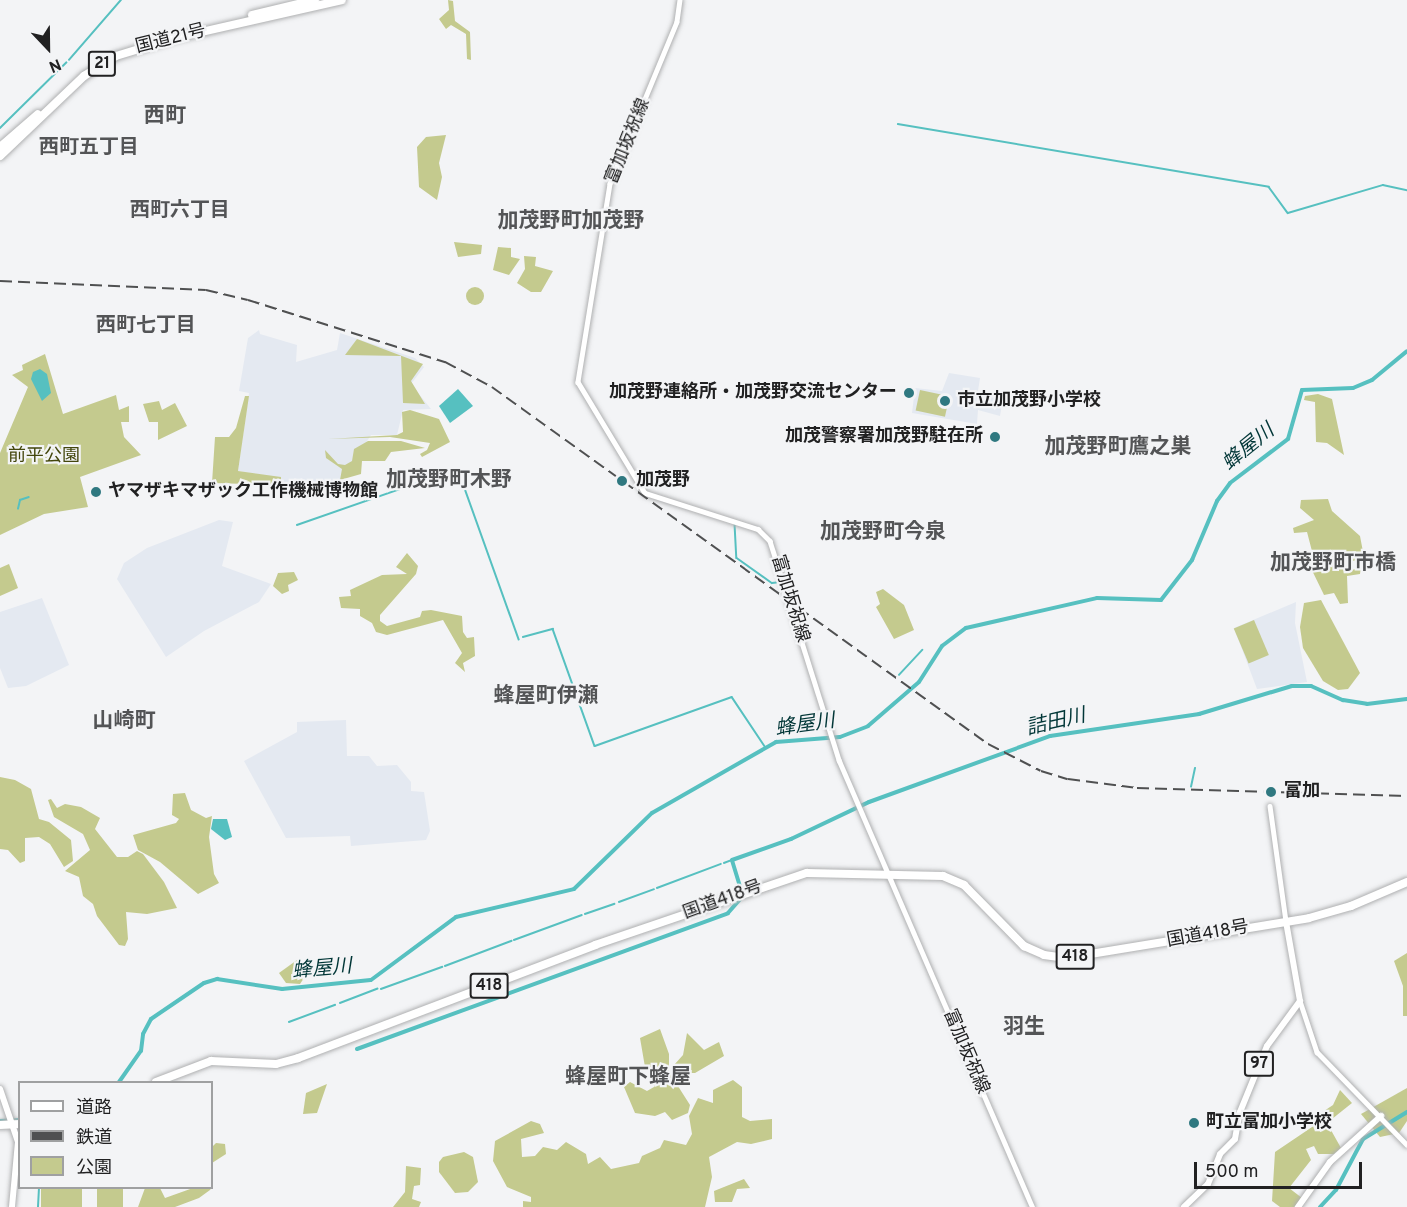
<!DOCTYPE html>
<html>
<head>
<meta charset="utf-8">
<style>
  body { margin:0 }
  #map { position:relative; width:1407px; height:1207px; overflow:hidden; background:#f3f4f6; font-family:Overpass,"Noto Sans JP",sans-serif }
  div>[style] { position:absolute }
  .built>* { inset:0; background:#e4e9f1 }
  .green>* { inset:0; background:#c4ca8e; transform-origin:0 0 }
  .round { border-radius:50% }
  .water>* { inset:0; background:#56c0c0 }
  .stream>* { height:1.5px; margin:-0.75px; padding:0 0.75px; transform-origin:0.75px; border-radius:0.75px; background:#56c0c0 }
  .river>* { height:4px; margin:-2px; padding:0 2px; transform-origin:2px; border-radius:2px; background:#56c0c0 }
  .roads { filter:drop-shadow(0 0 2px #afb0b1) drop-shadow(0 0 2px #afb0b1) }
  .secondary>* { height:4.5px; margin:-2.25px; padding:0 2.25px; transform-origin:2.25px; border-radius:2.25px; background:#fff }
  .primary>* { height:6px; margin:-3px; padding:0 3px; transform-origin:3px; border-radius:3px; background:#fff }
  .highway>* { height:8px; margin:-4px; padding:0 4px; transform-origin:4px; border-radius:4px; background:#fff }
  .rail>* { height:1.5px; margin-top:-0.75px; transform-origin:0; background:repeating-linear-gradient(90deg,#4f5051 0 12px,transparent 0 18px) }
  .dots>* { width:16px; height:16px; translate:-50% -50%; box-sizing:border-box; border:3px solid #f3f4f6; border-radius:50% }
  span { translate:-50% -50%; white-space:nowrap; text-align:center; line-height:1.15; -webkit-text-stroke:4.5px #f3f4f6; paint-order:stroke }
  .shield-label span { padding:2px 4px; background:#f3f4f6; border:2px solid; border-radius:4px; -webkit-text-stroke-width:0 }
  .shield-label { font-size:16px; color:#212122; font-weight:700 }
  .street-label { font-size:18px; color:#212122 }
  .poi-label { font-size:18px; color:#212122; font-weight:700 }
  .right { translate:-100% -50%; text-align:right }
  .left { translate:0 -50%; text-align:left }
  .park-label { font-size:18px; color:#43460c }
  .neighbourhood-label { font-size:20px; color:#535456; font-weight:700 }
  .water-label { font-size:20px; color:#013637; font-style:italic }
  .quarter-label { font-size:21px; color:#535456; font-weight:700 }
  .legend { position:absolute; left:18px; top:1081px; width:195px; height:108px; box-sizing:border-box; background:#f3f4f6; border:2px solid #9fa0a1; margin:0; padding:8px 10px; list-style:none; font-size:18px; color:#212122 }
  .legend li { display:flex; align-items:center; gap:12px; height:30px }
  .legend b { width:30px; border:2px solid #9fa0a1 }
  .north { position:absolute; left:18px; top:18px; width:60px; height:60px; -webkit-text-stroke:4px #f3f4f6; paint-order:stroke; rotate:158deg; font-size:16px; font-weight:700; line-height:24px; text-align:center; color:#212122 }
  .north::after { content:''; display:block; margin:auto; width:21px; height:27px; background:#212122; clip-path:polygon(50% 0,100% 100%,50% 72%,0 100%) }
  .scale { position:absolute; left:1194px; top:1162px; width:168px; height:27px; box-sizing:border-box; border:3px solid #212122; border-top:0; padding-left:8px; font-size:18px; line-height:21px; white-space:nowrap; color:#212122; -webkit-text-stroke:4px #f3f4f6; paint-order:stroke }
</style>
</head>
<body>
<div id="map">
  <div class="built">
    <i style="clip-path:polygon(259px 330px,260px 334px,297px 345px,296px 362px,337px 350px,340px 333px,415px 358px,424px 367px,411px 384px,431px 409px,403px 410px,397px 435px,371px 435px,353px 462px,343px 467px,341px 484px,329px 489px,281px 486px,281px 478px,238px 471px,249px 393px,239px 391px,248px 338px)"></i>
    <i style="clip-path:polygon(949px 373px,980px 378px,975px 410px,980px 396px,1003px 398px,1000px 416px,978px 410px,977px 424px,912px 413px,915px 388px,942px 391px)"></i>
    <i style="clip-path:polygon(219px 520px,233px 522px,222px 566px,271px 584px,259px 602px,204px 631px,166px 657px,117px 579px,124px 563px,147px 548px)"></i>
    <i style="clip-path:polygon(42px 598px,69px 665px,26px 686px,8px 688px,0 668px,0 612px)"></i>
    <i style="clip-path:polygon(1296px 602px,1295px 623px,1307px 682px,1257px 689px,1234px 628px)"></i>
    <i style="clip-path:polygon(346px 720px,347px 756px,369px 756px,377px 766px,397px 765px,411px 782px,411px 791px,424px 792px,430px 831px,426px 840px,351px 846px,350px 836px,286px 838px,244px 761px,297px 732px,297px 722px)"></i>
  </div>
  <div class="green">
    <i style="clip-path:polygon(448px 0,453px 1px,455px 21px,470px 32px,471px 60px,467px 59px,466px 34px,451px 25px,446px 29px,439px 19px,449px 10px)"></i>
    <i style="clip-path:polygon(446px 135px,439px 163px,442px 177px,437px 200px,419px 187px,417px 147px,426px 137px)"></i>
    <i style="clip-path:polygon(454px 242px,482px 245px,481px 254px,458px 257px)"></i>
    <i style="clip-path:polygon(498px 247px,511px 248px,511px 257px,520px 259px,509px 275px,493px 270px)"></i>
    <i style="clip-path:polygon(524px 256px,536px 257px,535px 266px,553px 271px,541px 292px,531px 292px,517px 283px,525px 269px)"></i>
    <i class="round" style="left:466px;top:287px;width:18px;height:18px"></i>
    <i style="clip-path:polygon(357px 339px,423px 364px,411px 381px,425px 404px,403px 403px,401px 356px,345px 355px)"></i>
    <i style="clip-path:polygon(45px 354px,63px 414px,116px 395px,119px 410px,129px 406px,129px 422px,121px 422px,124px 437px,141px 455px,80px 477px,88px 507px,44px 514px,0 535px,0 453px,28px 387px,12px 375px,23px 370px,22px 365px)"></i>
    <i style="left:920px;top:390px;width:30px;height:21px;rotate:12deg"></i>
    <i style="clip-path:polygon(1318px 394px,1332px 399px,1344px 455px,1327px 443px,1316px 442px,1315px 402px,1304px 400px,1305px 396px)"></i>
    <i style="clip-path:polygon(245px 396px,249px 396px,238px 471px,281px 477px,281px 485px,212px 483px,215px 437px,229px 437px,236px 428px)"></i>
    <i style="clip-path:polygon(159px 401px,162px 410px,175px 403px,187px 426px,158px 440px,158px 422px,149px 422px,143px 404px)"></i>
    <i style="clip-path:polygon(410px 410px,439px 419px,450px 442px,422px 457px,420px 454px,427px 450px,430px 443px,390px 437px,328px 439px,397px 435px,403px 432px,402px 412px)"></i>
    <i style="clip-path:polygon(368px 441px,401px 441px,425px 448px,391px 452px,385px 461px,362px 461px,361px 474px,340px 480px,342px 469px,326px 458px,325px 450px,338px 464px,345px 465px,352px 461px,354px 449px)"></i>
    <i style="clip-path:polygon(1328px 499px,1332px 511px,1360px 536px,1364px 557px,1348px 563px,1351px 570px,1361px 568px,1360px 574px,1347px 576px,1348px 603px,1340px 604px,1334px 593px,1324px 595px,1306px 558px,1313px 555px,1307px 532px,1294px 533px,1293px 528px,1314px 520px,1300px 508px,1301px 500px)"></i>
    <i style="clip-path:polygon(407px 553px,418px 566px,416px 574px,380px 615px,380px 621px,387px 626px,420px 617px,422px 611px,431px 610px,462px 616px,463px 632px,467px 638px,474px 637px,475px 656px,463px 663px,465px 672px,455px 663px,462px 653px,443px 620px,387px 635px,376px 632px,372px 623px,360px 616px,360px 609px,341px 608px,339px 597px,351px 596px,350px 590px,382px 575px,407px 574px,396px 567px)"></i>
    <i style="clip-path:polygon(9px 564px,18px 588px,0 596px,0 568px)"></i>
    <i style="clip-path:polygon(294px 572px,298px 580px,288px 585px,289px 591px,282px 594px,273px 586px,278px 573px)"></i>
    <i style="clip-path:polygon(883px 589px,904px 605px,914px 630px,894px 639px,876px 607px,880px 604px,876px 592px)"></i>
    <i style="clip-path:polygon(1321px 600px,1360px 673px,1348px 689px,1338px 690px,1323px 681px,1303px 648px,1300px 627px,1304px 603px)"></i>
    <i style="left:1254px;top:620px;width:38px;height:22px;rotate:67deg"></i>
    <i style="clip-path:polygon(0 777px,15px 780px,31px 789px,39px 819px,49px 822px,71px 840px,73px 861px,64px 867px,50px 844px,39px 837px,25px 838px,25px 861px,20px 863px,8px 850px,0 849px)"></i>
    <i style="clip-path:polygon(185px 793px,191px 810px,206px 818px,212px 816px,209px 837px,214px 874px,219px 883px,198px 894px,160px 862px,138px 850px,133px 835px,176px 823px,179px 819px,172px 815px,173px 794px)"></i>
    <i style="clip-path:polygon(51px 799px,57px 808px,65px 804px,81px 807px,100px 818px,95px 829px,117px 857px,128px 857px,137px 851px,143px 854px,164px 882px,177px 908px,147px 914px,126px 912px,128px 939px,125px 946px,119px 945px,97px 916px,93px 904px,83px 896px,79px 877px,65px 871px,90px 850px,83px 834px,54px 817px,48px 800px)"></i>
    <i style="clip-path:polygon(1407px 953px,1407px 1016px,1403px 1016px,1403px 986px,1394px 961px)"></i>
    <i style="clip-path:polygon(297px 960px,307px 968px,306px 975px,300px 984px,286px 983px,279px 973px)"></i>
    <i style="clip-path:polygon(660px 1029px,669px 1054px,669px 1072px,690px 1105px,688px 1113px,672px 1120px,665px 1112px,655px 1116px,635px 1113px,624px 1087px,630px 1082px,647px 1091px,654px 1087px,657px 1079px,645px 1067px,640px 1038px)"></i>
    <i style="clip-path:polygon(687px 1033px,704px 1050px,719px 1042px,724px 1056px,695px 1073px,675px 1073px,674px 1065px,683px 1055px)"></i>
    <i style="clip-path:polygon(733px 1080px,742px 1087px,742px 1117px,750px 1121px,772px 1119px,772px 1139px,751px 1144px,737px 1142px,709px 1157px,712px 1177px,705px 1207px,523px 1207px,523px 1201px,531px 1202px,531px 1197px,507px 1187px,493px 1161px,495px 1141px,531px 1121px,540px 1124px,544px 1133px,521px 1139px,522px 1157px,535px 1156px,543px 1147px,557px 1150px,566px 1142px,586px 1154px,588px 1164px,600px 1157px,611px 1169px,639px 1163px,642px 1156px,660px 1148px,664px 1140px,686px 1145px,692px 1134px,689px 1116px,698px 1098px,713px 1103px,713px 1090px)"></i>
    <i style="clip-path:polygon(327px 1084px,317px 1113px,303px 1114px,306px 1093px)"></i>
    <i style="clip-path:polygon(1407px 1088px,1407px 1121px,1399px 1133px,1380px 1137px,1361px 1114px)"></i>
    <i style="clip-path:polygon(1340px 1090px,1352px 1103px,1327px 1123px,1341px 1148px,1334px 1154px,1318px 1154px,1314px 1146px,1306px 1149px,1311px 1160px,1289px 1188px,1302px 1198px,1294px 1207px,1280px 1207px,1272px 1201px,1275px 1152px,1315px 1125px,1318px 1115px,1333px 1105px)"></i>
    <i style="clip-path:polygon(216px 1143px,225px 1144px,226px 1154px,212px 1163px,212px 1147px)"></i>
    <i style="clip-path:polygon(464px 1152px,473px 1157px,478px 1182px,468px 1192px,455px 1193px,439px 1172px,439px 1162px,443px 1157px)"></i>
    <i style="clip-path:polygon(406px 1166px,421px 1168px,420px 1185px,414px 1186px,412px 1199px,421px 1202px,419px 1207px,393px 1207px,405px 1192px)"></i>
    <i style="clip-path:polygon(212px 1172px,213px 1186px,210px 1190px,199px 1198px,175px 1207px,138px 1207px,145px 1188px,160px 1188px,165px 1198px,193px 1188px,212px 1188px)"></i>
    <i style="clip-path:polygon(744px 1179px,750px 1188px,737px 1189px,732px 1202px,715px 1202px,714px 1191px)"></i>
    <i style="left:41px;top:1188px;width:41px;height:19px"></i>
    <i style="left:97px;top:1188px;width:26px;height:19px"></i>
  </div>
  <div class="water">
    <i style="clip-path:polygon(40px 369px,47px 374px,51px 393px,42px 401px,31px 379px,33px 372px)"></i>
    <i style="clip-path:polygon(458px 389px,473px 406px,450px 423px,439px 406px)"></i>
    <i style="clip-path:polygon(213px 819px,227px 819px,232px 837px,225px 840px,211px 829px)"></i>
  </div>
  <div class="stream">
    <i style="left:69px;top:60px;width:79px;rotate:-49.1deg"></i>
    <i style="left:898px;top:124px;width:376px;rotate:9.6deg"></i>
    <i style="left:1269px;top:187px;width:32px;rotate:54deg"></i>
    <i style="left:1288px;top:213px;width:99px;rotate:-16.4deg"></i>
    <i style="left:1383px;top:185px;width:25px;rotate:12deg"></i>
    <i style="left:0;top:128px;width:93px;rotate:-44.6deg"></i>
    <i style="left:18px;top:509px;width:9px;rotate:-77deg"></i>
    <i style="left:20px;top:500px;width:9px;rotate:-18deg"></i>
    <i style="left:735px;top:524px;width:34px;rotate:87deg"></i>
    <i style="left:737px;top:558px;width:43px;rotate:35.5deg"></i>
    <i style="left:772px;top:583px;width:9px;rotate:-6deg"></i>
    <i style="left:297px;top:525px;width:170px;rotate:-19.2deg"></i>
    <i style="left:458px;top:469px;width:181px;rotate:70.3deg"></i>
    <i style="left:523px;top:637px;width:31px;rotate:-15deg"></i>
    <i style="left:553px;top:629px;width:124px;rotate:70.3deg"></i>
    <i style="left:595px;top:746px;width:145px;rotate:-19.7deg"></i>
    <i style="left:732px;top:697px;width:61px;rotate:56.3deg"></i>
    <i style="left:899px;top:675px;width:34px;rotate:-47deg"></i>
    <i style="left:1191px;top:787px;width:19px;rotate:-78deg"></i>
    <i style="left:724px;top:863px;width:9px;rotate:-21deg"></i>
    <i style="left:657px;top:888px;width:68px;rotate:-20.6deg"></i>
    <i style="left:619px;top:902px;width:37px;rotate:-20deg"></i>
    <i style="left:585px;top:914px;width:31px;rotate:-19deg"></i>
    <i style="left:514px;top:940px;width:72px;rotate:-20.2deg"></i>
    <i style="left:445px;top:966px;width:71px;rotate:-20.7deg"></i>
    <i style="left:381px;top:989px;width:65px;rotate:-19.8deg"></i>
    <i style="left:340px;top:1003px;width:40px;rotate:-21deg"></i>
    <i style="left:289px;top:1022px;width:49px;rotate:-20.3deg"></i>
    <i style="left:38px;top:1207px;width:19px;rotate:-87deg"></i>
  </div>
  <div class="river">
    <i style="left:742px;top:893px;width:34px;rotate:-107deg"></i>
    <i style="left:732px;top:860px;width:63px;rotate:-19.6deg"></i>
    <i style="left:791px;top:839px;width:86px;rotate:-25.4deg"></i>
    <i style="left:869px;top:802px;width:193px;rotate:-20deg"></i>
    <i style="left:1050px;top:736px;width:151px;rotate:-8.4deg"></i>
    <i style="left:1199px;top:714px;width:97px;rotate:-16.8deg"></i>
    <i style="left:1292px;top:686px;width:19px"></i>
    <i style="left:1311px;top:686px;width:35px;rotate:24deg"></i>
    <i style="left:1343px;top:700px;width:24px;rotate:9deg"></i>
    <i style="left:1367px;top:704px;width:40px;rotate:-7.1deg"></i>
    <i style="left:357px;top:1049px;width:395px;rotate:-20.1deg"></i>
    <i style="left:728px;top:913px;width:21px;rotate:-49deg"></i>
    <i style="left:119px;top:1082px;width:38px;rotate:-55deg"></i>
    <i style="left:141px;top:1051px;width:17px;rotate:-83deg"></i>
    <i style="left:143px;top:1034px;width:17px;rotate:-62deg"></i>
    <i style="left:151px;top:1019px;width:64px;rotate:-34.2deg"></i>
    <i style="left:204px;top:983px;width:14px;rotate:-17deg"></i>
    <i style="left:217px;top:979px;width:66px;rotate:8.7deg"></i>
    <i style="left:282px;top:989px;width:89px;rotate:-5.8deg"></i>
    <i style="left:371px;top:980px;width:106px;rotate:-36.5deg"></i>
    <i style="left:456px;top:917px;width:121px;rotate:-13.3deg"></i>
    <i style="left:574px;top:889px;width:109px;rotate:-44.3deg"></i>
    <i style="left:652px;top:813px;width:143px;rotate:-29.8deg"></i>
    <i style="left:776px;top:742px;width:64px;rotate:-4.5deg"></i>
    <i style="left:840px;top:737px;width:30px;rotate:-21deg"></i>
    <i style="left:868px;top:726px;width:67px;rotate:-40.8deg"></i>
    <i style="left:919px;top:682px;width:43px;rotate:-57.4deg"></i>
    <i style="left:942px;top:646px;width:30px;rotate:-37deg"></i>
    <i style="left:966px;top:628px;width:134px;rotate:-12.9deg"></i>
    <i style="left:1097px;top:598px;width:64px;rotate:1.8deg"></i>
    <i style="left:1161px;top:600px;width:51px;rotate:-52.2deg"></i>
    <i style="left:1192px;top:560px;width:64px;rotate:-67deg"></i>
    <i style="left:1217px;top:501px;width:22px;rotate:-54deg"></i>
    <i style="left:1230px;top:483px;width:73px;rotate:-37.2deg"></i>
    <i style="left:1288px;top:439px;width:51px;rotate:-74.1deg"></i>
    <i style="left:1302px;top:390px;width:51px;rotate:-2.2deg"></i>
    <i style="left:1353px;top:388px;width:21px;rotate:-23deg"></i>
    <i style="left:1372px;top:380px;width:45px;rotate:-39.6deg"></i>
    <i style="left:0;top:1121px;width:20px;rotate:-3deg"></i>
    <i style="left:1320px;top:1207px;width:23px;rotate:-47deg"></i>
    <i style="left:1336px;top:1190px;width:58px;rotate:-62.1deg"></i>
    <i style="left:1363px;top:1139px;width:52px;rotate:-31.5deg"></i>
  </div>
  <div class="roads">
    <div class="secondary">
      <i style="left:680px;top:0;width:22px;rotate:98deg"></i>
      <i style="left:677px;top:22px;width:175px;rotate:112.5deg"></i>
      <i style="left:610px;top:184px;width:201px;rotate:99.2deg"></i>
      <i style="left:578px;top:382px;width:130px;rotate:58.9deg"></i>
      <i style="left:645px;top:493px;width:119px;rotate:17.7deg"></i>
      <i style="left:758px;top:529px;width:17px;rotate:45deg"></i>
      <i style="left:770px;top:541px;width:230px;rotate:72.5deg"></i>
      <i style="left:839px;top:760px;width:487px;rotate:66.6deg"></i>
      <i style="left:1270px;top:806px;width:117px;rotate:82.1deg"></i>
      <i style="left:1300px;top:1001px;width:54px;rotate:71.6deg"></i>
      <i style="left:1317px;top:1052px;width:129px;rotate:45.9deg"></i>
    </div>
    <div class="primary">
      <i style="left:0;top:1089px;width:56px;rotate:71.2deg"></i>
      <i style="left:18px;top:1142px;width:65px;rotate:95.3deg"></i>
      <i style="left:1184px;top:1207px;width:33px;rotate:-44deg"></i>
      <i style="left:1208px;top:1184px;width:32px;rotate:-68deg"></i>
      <i style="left:1220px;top:1154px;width:21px;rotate:-45deg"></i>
      <i style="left:1235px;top:1139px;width:27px;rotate:-80deg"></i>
      <i style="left:1240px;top:1112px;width:71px;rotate:-67.8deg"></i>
      <i style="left:1267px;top:1046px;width:56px;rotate:-53.7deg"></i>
      <i style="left:1300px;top:1001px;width:80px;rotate:-100deg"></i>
      <i style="left:1298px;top:1207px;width:55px;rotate:-54.6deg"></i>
      <i style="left:1330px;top:1162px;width:69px;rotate:-42deg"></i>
    </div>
    <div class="highway">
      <i style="left:252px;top:15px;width:65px;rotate:-13.4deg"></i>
      <i style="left:0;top:147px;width:50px;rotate:-41deg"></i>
      <i style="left:0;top:156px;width:116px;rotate:-43.6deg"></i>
      <i style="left:84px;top:76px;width:38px;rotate:-32deg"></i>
      <i style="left:116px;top:56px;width:62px;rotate:-17deg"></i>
      <i style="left:175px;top:38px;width:171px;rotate:-12.8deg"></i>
      <i style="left:156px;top:1082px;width:59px;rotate:-20.9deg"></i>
      <i style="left:211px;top:1061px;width:65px;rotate:2.6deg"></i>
      <i style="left:276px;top:1064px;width:23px;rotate:-15deg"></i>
      <i style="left:298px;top:1058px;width:318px;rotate:-20.8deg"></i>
      <i style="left:595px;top:945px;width:224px;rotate:-18.8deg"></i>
      <i style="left:807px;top:873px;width:136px;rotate:1.3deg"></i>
      <i style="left:943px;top:876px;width:23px;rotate:23deg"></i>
      <i style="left:964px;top:885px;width:86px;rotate:45.5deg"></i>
      <i style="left:1024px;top:946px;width:22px;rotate:24deg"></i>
      <i style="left:1044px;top:955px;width:22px;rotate:8deg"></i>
      <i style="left:1066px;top:958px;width:246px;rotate:-9.3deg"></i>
      <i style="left:1309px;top:918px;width:44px;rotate:-15.9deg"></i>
      <i style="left:1351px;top:906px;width:61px;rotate:-23.2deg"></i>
      <i style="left:0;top:1125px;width:20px;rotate:-3deg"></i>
    </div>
  </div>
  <div class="rail">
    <i style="left:0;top:281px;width:206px;rotate:2.5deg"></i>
    <i style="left:206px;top:290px;width:43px;rotate:13.4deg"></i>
    <i style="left:248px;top:300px;width:207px;rotate:17.5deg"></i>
    <i style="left:445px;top:362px;width:53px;rotate:28deg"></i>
    <i style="left:492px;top:387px;width:611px;rotate:35.74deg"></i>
    <i style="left:988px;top:744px;width:59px;rotate:27deg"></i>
    <i style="left:1041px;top:771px;width:28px;rotate:17deg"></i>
    <i style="left:1068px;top:779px;width:70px;rotate:7.4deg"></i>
    <i style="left:1137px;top:788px;width:270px;rotate:1.7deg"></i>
  </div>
  <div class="dots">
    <i style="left:909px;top:393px;background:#2f7880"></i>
    <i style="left:945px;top:401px;background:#2f7880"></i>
    <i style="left:995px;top:437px;background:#2f7880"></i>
    <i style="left:622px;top:481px;background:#2f7880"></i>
    <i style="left:96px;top:492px;background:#2f7880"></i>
    <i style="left:1271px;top:792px;background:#2f7880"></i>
    <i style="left:1194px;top:1123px;background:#2f7880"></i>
  </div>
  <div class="shield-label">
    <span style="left:102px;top:64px">21</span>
    <span style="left:1075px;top:957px">418</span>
    <span style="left:489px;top:986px">418</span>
    <span style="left:1259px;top:1064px">97</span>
  </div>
  <div class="street-label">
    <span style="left:171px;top:40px;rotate:-14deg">国道21号</span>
    <span style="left:629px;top:142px;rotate:-68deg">富加坂祝線</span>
    <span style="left:789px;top:599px;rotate:73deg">富加坂祝線</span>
    <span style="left:723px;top:901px;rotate:-20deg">国道418号</span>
    <span style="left:1208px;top:935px;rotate:-10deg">国道418号</span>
    <span style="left:965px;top:1052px;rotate:67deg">富加坂祝線</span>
  </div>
  <div class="poi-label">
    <span class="right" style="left:897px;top:393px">加茂野連絡所・加茂野交流センター</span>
    <span class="left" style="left:957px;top:401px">市立加茂野小学校</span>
    <span class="right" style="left:983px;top:437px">加茂警察署加茂野駐在所</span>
    <span class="left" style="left:636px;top:481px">加茂野</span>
    <span class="left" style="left:108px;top:492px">ヤマザキマザック工作機械博物館</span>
    <span class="left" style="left:1284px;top:792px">富加</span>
    <span class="left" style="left:1206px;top:1123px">町立富加小学校</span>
  </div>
  <div class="park-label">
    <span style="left:44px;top:457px">前平公園</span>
  </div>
  <div class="neighbourhood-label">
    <span style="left:89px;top:148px">西町五丁目</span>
    <span style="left:180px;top:211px">西町六丁目</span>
    <span style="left:146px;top:326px">西町七丁目</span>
  </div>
  <div class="water-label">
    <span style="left:1249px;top:448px;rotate:-39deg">蜂屋川</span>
    <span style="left:1056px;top:723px;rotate:-13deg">詰田川</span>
    <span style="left:805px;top:726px;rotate:-8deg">蜂屋川</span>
    <span style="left:322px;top:970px;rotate:-5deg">蜂屋川</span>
  </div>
  <div class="quarter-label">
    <span style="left:165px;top:117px">西町</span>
    <span style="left:571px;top:222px">加茂野町加茂野</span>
    <span style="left:1118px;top:448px">加茂野町鷹之巣</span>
    <span style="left:449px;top:481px">加茂野町木野</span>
    <span style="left:883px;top:533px">加茂野町今泉</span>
    <span style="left:1333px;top:564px">加茂野町市橋</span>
    <span style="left:546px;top:697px">蜂屋町伊瀬</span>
    <span style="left:124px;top:722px">山崎町</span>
    <span style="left:1024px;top:1028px">羽生</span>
    <span style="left:628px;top:1078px">蜂屋町下蜂屋</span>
  </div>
  <ul class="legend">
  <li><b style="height:8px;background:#fff"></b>道路</li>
  <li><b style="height:8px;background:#4f5051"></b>鉄道</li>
  <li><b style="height:16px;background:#c4ca8e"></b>公園</li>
  </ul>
  <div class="north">N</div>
  <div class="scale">500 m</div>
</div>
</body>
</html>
